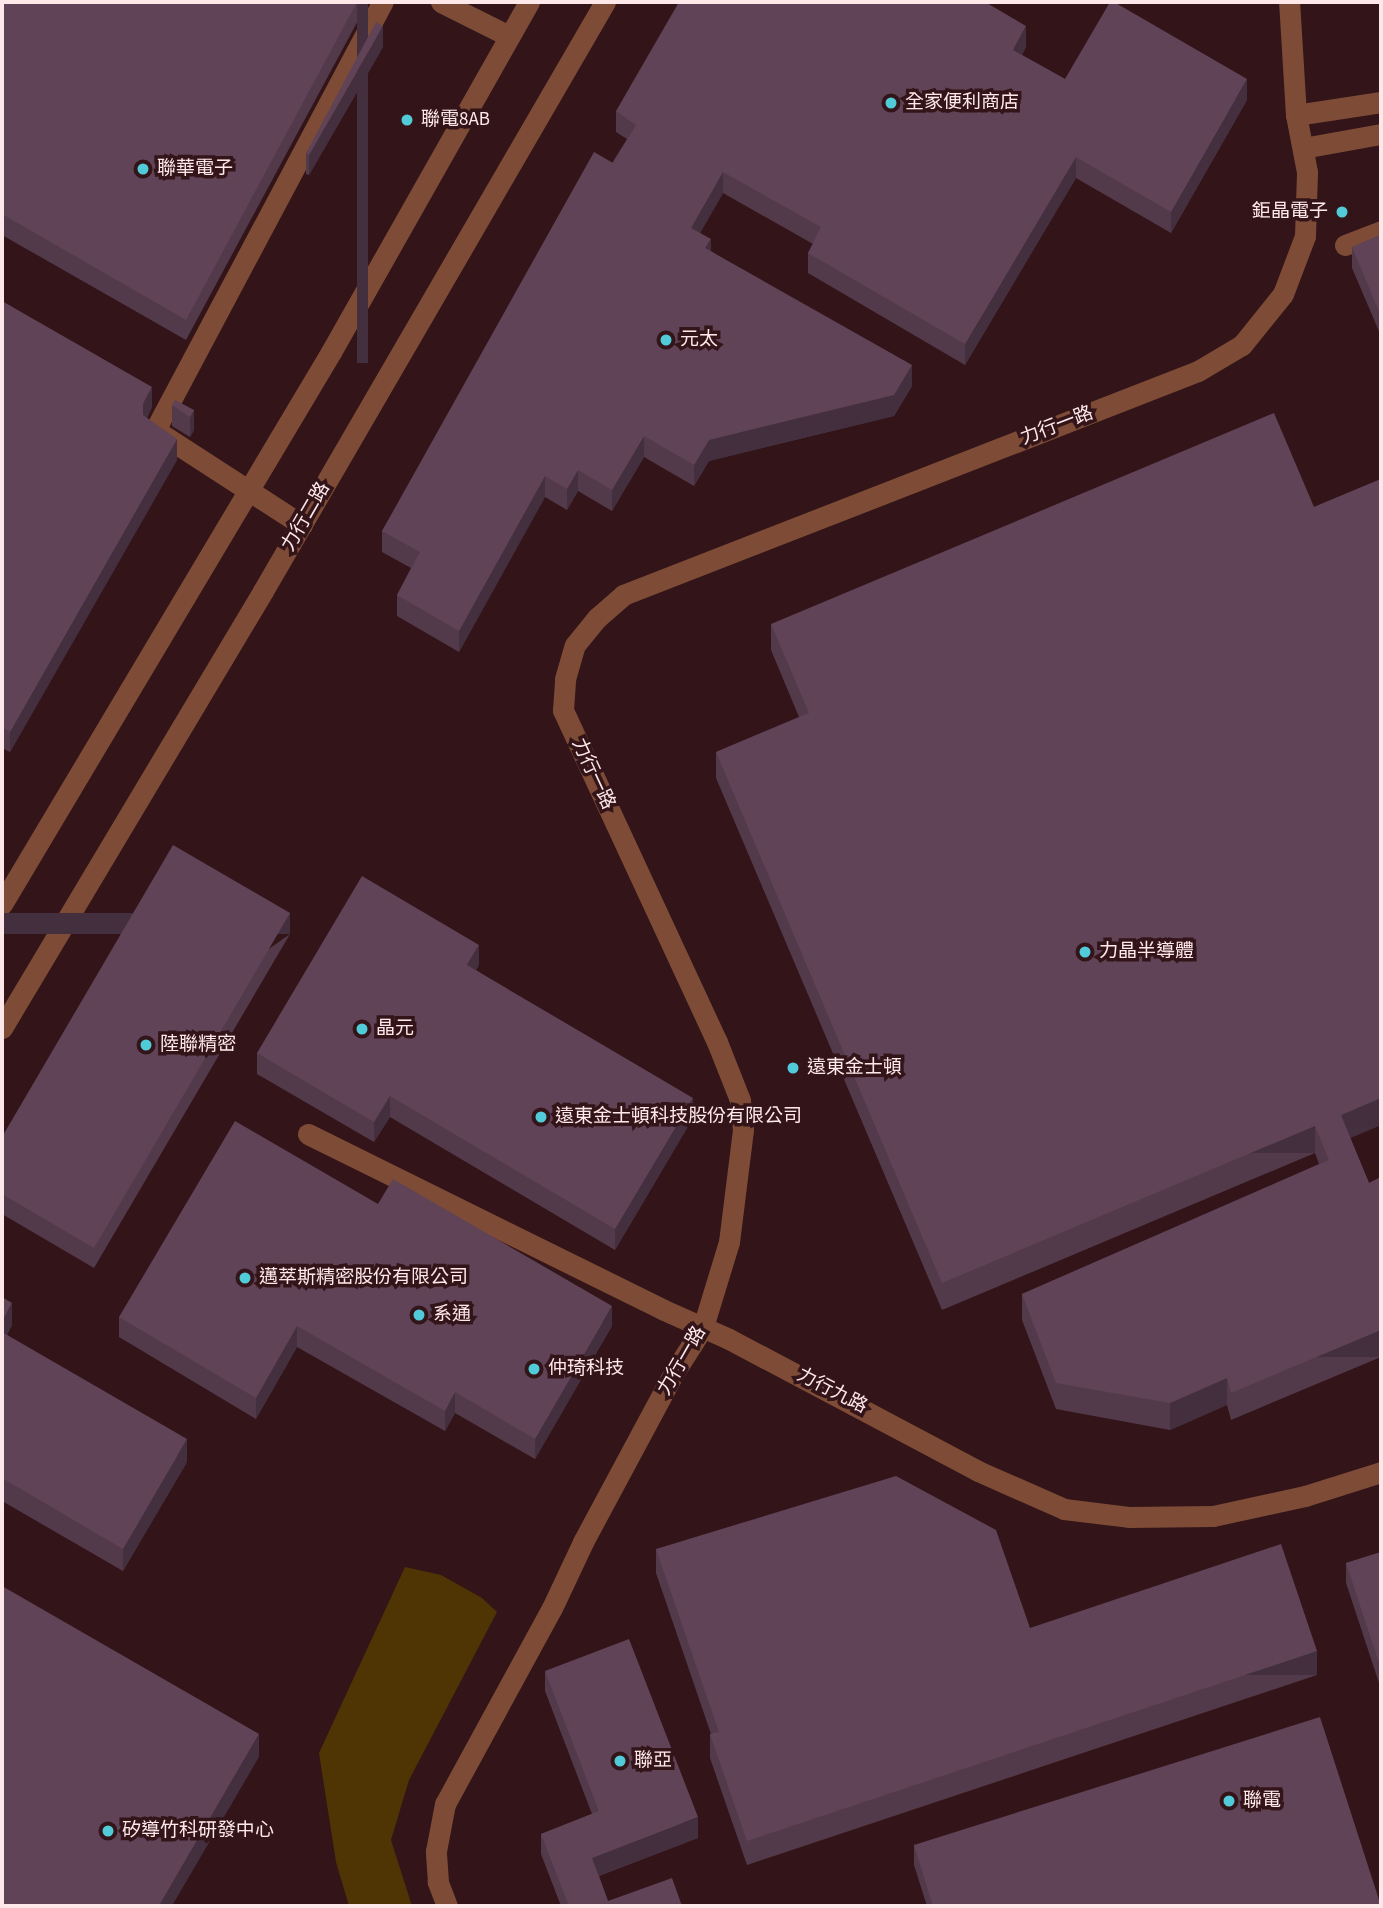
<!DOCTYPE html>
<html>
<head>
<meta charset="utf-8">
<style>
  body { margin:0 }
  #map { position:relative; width:1383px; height:1908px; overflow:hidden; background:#321419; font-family:"Source Sans 3","Noto Sans TC",sans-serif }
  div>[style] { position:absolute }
  .green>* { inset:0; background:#4f3504 }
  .minor>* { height:21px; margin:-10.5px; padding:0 10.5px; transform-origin:10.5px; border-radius:10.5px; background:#7e4c36 }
  .wall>* { inset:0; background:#533a4b }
  .shaded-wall>* { inset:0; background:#432f3d; transform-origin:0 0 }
  .building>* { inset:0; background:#604357 }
  .dots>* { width:19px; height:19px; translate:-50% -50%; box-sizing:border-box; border:4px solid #321419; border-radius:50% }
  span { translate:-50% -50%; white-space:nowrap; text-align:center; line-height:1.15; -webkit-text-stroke:7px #321419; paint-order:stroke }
  .poi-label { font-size:19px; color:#ffe8ea }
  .left { translate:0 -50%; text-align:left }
  .right { translate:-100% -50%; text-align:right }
  .street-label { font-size:19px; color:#ffe8ea }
  .frame { position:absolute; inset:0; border:4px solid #ffe8ea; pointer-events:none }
</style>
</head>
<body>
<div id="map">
  <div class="green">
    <i style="clip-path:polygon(405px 1567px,441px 1575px,482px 1598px,497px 1612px,409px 1780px,391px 1840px,412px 1906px,349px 1906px,336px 1862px,319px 1753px)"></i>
  </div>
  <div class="minor">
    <i style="left:441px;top:2px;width:76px;rotate:26.6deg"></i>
    <i style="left:1296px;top:115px;width:86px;rotate:-8.7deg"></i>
    <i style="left:1303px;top:148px;width:79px;rotate:-10.2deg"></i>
    <i style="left:1345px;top:245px;width:39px;rotate:-21deg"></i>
    <i style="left:302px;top:525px;width:175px;rotate:-147.1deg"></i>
    <i style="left:155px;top:430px;width:485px;rotate:-62deg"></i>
    <i style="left:2px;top:904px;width:643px;rotate:-59.2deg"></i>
    <i style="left:331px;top:352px;width:402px;rotate:-60.5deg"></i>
    <i style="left:2px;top:1028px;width:509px;rotate:-59.15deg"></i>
    <i style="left:263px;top:591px;width:681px;rotate:-59.86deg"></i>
    <i style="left:308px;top:1134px;width:397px;rotate:26.3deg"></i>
    <i style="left:664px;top:1310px;width:71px;rotate:24deg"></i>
    <i style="left:729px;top:1339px;width:282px;rotate:27.9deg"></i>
    <i style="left:978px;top:1471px;width:94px;rotate:23.8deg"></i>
    <i style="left:1064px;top:1509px;width:65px;rotate:7deg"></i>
    <i style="left:1129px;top:1517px;width:84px;rotate:-0.7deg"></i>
    <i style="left:1213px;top:1516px;width:94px;rotate:-12.3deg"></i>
    <i style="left:1305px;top:1496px;width:80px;rotate:-17.5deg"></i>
    <i style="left:447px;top:1906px;width:26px;rotate:-111deg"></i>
    <i style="left:438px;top:1882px;width:31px;rotate:-94deg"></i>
    <i style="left:436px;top:1851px;width:48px;rotate:-79.2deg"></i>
    <i style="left:445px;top:1804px;width:223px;rotate:-61.4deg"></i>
    <i style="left:552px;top:1608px;width:73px;rotate:-64.8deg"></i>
    <i style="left:583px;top:1542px;width:191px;rotate:-61.8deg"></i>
    <i style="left:673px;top:1374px;width:56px;rotate:-57.4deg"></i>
    <i style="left:703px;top:1327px;width:89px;rotate:-73deg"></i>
    <i style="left:729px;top:1242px;width:113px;rotate:-82.9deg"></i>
    <i style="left:743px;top:1130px;width:30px;rotate:-96deg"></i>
    <i style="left:740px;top:1100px;width:62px;rotate:-111.6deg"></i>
    <i style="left:717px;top:1042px;width:366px;rotate:-114.9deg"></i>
    <i style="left:563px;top:710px;width:31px;rotate:-86deg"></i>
    <i style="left:565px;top:679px;width:35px;rotate:-74deg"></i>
    <i style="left:575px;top:645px;width:35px;rotate:-51deg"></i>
    <i style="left:597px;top:618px;width:35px;rotate:-41deg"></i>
    <i style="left:623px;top:595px;width:617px;rotate:-21.28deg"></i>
    <i style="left:1198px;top:371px;width:51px;rotate:-30.6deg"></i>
    <i style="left:1242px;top:345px;width:65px;rotate:-51.2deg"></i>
    <i style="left:1283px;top:294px;width:62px;rotate:-69.2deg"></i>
    <i style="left:1305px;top:236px;width:64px;rotate:-88.2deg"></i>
    <i style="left:1307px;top:172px;width:58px;rotate:-100.9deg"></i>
    <i style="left:1296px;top:115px;width:113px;rotate:-93.5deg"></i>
  </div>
  <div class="wall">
    <i style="clip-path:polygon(2px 2px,368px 2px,186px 340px,2px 235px)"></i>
    <i style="clip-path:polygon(383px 47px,309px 175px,306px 174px,306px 153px)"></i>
    <i style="clip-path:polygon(1026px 47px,1022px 55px,1065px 79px,1247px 100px,1171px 233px,1076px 178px,965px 365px,808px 273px,808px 253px,813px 244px,723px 193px,700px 233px,711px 251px,912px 386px,894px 416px,709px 461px,694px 486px,644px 457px,612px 511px,578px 491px,567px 510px,545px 497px,459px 652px,397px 616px,397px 595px,411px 568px,382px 552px,382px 531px,627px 139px,616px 132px,616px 111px)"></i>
    <i style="clip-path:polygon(1381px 235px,1381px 336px,1352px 268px,1352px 247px)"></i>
    <i style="clip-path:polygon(2px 301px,152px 407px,147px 418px,177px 460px,10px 752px,2px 748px)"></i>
    <i style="clip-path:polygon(172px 405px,194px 410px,194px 430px,190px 437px,172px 426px)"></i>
    <i style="clip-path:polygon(1381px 479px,1381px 1125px,1350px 1138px,1369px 1183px,1381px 1177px,1381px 1357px,1231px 1420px,1227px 1405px,1170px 1430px,1056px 1409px,1022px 1320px,1022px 1294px,1319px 1164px,1315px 1153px,942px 1310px,716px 778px,716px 752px,799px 717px,771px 650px,771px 624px,1314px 507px)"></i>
    <i style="clip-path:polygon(290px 934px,94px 1268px,2px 1214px,2px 1137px)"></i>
    <i style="clip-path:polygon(479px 965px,476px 970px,693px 1118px,615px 1250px,390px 1117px,374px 1142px,257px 1074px,257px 1053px)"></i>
    <i style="clip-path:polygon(378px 1204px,612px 1326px,535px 1459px,455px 1413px,445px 1431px,297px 1347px,256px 1419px,119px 1337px,119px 1317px)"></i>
    <i style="clip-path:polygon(2px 1297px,12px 1325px,7px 1335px,187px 1462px,123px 1571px,2px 1501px)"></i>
    <i style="clip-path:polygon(656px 1549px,1030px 1628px,1317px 1675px,747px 1865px,710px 1758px,710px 1734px,711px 1734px,656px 1573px)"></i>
    <i style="clip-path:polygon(1381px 1552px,1381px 1689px,1346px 1583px,1346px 1563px)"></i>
    <i style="clip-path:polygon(545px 1671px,698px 1838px,599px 1876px,608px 1901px,682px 1906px,561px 1906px,541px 1854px,541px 1834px,592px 1814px,545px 1691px)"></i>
    <i style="clip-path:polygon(914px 1845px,1381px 1906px,927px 1906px,914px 1865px)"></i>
  </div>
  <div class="shaded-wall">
    <i style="left:357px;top:2px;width:11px;height:361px"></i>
    <i style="clip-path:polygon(383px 26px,383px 47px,309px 175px,309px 155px)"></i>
    <i style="clip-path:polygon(1026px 26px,1026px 47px,1013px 71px,1013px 50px)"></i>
    <i style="clip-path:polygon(1247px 79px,1247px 100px,1171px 233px,1171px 212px)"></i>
    <i style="clip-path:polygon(1076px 157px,1076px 178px,965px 365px,965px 344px)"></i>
    <i style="clip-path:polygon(723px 172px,723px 193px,691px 249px,691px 228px)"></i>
    <i style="clip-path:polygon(711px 239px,711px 260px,705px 248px)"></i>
    <i style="clip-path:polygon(912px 365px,912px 386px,894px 416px,709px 461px,694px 486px,694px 465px,709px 440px)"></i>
    <i style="clip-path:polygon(152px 387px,152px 407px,143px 424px,143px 404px)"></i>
    <i style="clip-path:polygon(194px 410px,194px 430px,190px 437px,190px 417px)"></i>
    <i style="clip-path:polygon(644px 436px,644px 457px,612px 511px,612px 490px)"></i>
    <i style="clip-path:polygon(177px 439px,177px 460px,10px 752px,10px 732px)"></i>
    <i style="clip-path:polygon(578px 470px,578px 491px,567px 510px,567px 489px)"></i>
    <i style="clip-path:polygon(545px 476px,545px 497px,459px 652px,459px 631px)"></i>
    <i style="left:290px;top:913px;width:21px;height:388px;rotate:90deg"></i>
    <i style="clip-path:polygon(479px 945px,479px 965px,467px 985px,467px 965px)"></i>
    <i style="clip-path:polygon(390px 1096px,390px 1117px,374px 1142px,374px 1122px)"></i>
    <i style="clip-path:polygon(693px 1098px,693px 1118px,615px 1250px,615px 1229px)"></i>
    <i style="clip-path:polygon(1381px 1098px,1381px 1125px,1341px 1142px,1341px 1115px)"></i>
    <i style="left:1315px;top:1126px;width:27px;height:405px;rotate:90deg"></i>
    <i style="clip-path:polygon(12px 1303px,12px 1325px,2px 1344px,2px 1321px)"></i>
    <i style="clip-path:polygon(612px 1306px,612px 1326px,535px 1459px,535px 1439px)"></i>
    <i style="clip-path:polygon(297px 1326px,297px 1347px,256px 1419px,256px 1398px)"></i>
    <i style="left:1381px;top:1330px;width:27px;height:163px;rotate:90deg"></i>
    <i style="clip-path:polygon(1227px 1378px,1227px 1405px,1170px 1430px,1170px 1403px)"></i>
    <i style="clip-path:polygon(455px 1392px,455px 1413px,445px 1431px,445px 1411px)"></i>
    <i style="clip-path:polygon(187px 1439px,187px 1462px,123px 1571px,123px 1549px)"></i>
    <i style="left:1317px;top:1651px;width:24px;height:601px;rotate:90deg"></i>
    <i style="clip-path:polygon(259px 1734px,259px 1757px,172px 1906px,159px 1906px)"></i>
    <i style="clip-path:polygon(698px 1817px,698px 1838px,592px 1878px,592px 1858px)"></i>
  </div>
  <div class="building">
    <i style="clip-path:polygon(2px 2px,357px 2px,186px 320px,2px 214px)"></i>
    <i style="clip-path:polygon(679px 2px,985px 2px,1026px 26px,1013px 50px,1065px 79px,1110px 2px,1114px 2px,1247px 79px,1171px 212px,1076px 157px,965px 344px,808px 253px,821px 227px,723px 172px,691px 228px,711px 239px,705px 248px,912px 365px,894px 395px,709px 440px,694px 465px,644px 436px,612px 490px,578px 470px,567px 489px,545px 476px,459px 631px,397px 595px,420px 552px,382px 531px,594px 152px,613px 163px,636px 125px,616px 111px)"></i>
    <i style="clip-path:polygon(376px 22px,383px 26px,309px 155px,306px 153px)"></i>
    <i style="clip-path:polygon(1381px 235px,1381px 316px,1352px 247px)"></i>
    <i style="clip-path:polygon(2px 301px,152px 387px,143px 404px,143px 415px,177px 439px,10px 732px,2px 727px)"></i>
    <i style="clip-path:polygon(175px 400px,194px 410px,190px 417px,172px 405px)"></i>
    <i style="clip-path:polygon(1274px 413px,1314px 507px,1381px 479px,1381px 1098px,1341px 1115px,1369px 1183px,1381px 1177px,1381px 1330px,1231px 1393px,1227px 1378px,1170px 1403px,1056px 1383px,1022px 1294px,1329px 1160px,1315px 1126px,942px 1283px,716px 752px,809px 713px,771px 624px)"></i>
    <i style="clip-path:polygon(173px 845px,290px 913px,94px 1248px,2px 1194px,2px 1137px)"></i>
    <i style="clip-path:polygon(362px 876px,479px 945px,467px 965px,693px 1098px,615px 1229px,390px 1096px,374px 1122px,257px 1053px)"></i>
    <i style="clip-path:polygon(235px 1121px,378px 1204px,393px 1179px,612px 1306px,535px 1439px,455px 1392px,445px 1411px,297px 1326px,256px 1398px,119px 1317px)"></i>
    <i style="clip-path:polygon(2px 1297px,12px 1303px,2px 1321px)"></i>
    <i style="clip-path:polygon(2px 1332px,187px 1439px,123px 1549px,2px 1478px)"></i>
    <i style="clip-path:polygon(896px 1476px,996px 1530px,1030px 1628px,1281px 1544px,1317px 1651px,747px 1841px,710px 1734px,719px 1732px,656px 1549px)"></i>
    <i style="clip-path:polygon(1381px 1552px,1381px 1669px,1346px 1563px)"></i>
    <i style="clip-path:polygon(2px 1586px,259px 1734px,159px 1906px,2px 1906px)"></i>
    <i style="clip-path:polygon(629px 1639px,698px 1817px,592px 1858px,608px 1901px,672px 1878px,682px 1906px,569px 1906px,541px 1834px,599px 1811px,545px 1671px)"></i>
    <i style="clip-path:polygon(1320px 1717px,1381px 1906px,933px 1906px,914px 1845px)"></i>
  </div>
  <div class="dots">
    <i style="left:891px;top:103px;background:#52cbd9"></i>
    <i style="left:407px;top:120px;background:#52cbd9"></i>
    <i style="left:143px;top:169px;background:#52cbd9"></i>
    <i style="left:1342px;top:212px;background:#52cbd9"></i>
    <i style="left:666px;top:340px;background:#52cbd9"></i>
    <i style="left:1085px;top:952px;background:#52cbd9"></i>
    <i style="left:362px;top:1029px;background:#52cbd9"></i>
    <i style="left:146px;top:1045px;background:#52cbd9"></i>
    <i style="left:793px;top:1068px;background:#52cbd9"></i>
    <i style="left:541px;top:1117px;background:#52cbd9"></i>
    <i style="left:245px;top:1278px;background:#52cbd9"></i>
    <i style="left:419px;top:1315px;background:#52cbd9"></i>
    <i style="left:534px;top:1369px;background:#52cbd9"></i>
    <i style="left:620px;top:1761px;background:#52cbd9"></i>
    <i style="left:1229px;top:1801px;background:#52cbd9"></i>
    <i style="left:108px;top:1831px;background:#52cbd9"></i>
  </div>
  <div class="poi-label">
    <span class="left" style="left:905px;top:103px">全家便利商店</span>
    <span class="left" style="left:421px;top:120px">聯電8AB</span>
    <span class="left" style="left:157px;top:169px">聯華電子</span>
    <span class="right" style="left:1328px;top:212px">鉅晶電子</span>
    <span class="left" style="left:680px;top:340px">元太</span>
    <span class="left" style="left:1099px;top:952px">力晶半導體</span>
    <span class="left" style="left:376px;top:1029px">晶元</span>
    <span class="left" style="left:160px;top:1045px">陸聯精密</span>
    <span class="left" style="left:807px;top:1068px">遠東金士頓</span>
    <span class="left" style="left:555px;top:1117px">遠東金士頓科技股份有限公司</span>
    <span class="left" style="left:259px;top:1278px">邁萃斯精密股份有限公司</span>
    <span class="left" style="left:433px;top:1315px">系通</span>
    <span class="left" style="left:548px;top:1369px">仲琦科技</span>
    <span class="left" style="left:634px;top:1761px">聯亞</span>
    <span class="left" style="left:1243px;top:1801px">聯電</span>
    <span class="left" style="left:122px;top:1831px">矽導竹科研發中心</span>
  </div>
  <div class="street-label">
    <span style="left:1057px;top:426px;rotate:-21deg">力行一路</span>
    <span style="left:306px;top:517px;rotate:-60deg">力行二路</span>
    <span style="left:593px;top:774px;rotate:65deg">力行一路</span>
    <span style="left:682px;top:1361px;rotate:-60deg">力行一路</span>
    <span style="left:832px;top:1391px;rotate:27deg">力行九路</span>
  </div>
  <div class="frame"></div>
</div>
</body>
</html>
